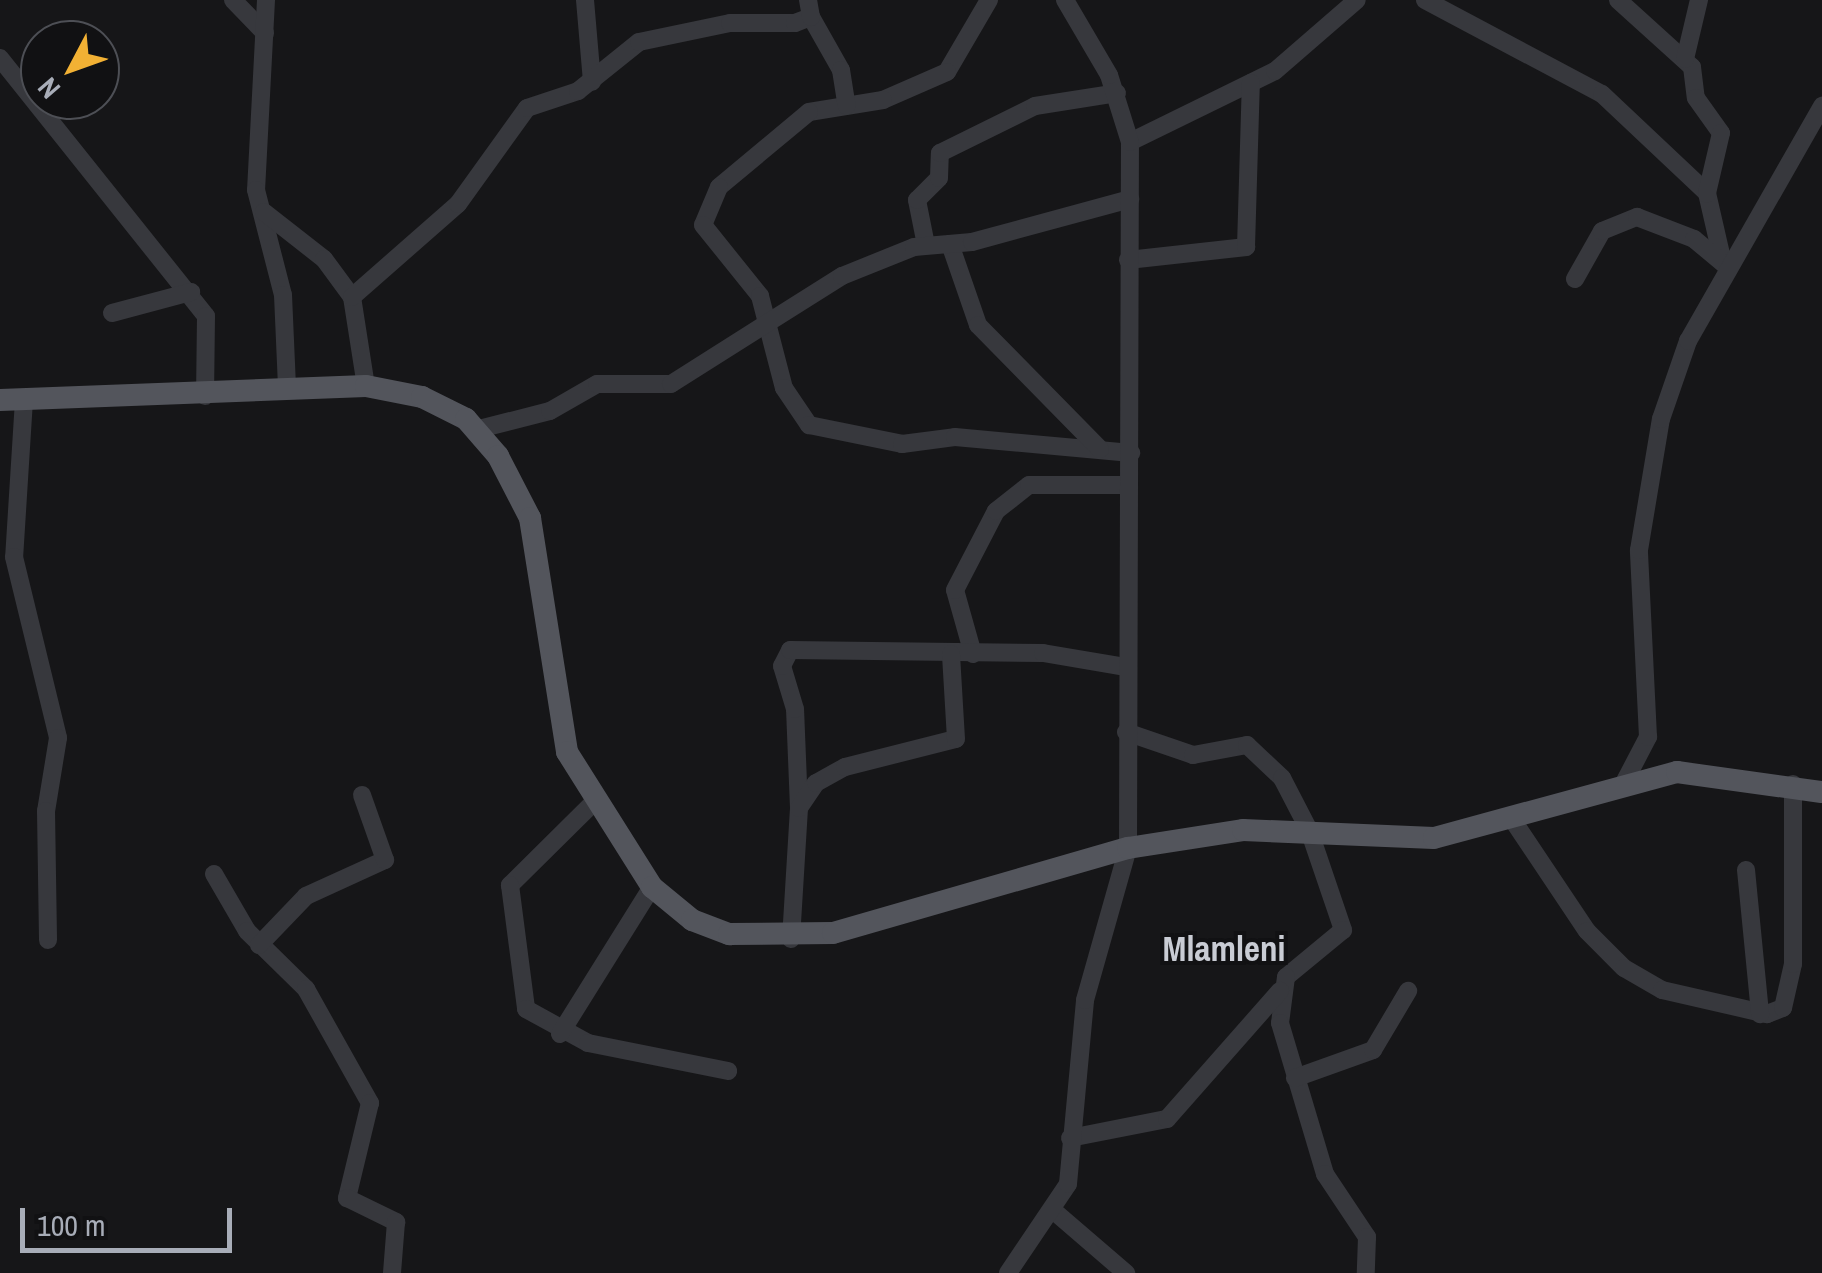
<!DOCTYPE html>
<html>
<head>
<meta charset="utf-8">
<style>
  body { margin:0 }
  #map { position:relative; width:1822px; height:1273px; overflow:hidden; background:#161618; font-family:"Archivo Narrow",sans-serif }
  div>[style] { position:absolute }
  .minor>* { height:18px; margin:-9px; padding:0 9px; transform-origin:9px; border-radius:9px; background:#37383d }
  .major>* { height:22px; margin:-11px; padding:0 11px; transform-origin:11px; border-radius:11px; background:#53555c }
  span { translate:-50% -50%; white-space:nowrap; text-align:center; line-height:1.15; -webkit-text-stroke:8px #111113; paint-order:stroke }
  .quarter-label { font-size:35px; color:#c9ccd4; font-weight:700 }
  .north { position:absolute; left:20px; top:20px; width:100px; height:100px; box-sizing:border-box; background:#111113; border:2px solid #4d4f55; border-radius:50%; rotate:229deg; font-size:28px; font-weight:700; line-height:40px; text-align:center; color:#a8adb8 }
  .north::after { content:''; display:block; margin:auto; width:35px; height:45px; background:#f2b134; clip-path:polygon(50% 0,100% 100%,50% 72%,0 100%) }
  .scale { position:absolute; left:20px; top:1208px; width:212px; height:45px; box-sizing:border-box; border:5px solid #a8adb8; border-top:0; padding-left:12px; font-size:30px; line-height:35px; white-space:nowrap; color:#a8adb8; -webkit-text-stroke:8px #111113; paint-order:stroke }
</style>
</head>
<body>
<div id="map">
  <div class="minor">
    <i style="left:233px;top:0;width:46px;rotate:45.9deg"></i>
    <i style="left:266px;top:0;width:190px;rotate:93deg"></i>
    <i style="left:256px;top:190px;width:108px;rotate:75.6deg"></i>
    <i style="left:283px;top:295px;width:90px;rotate:87.5deg"></i>
    <i style="left:585px;top:0;width:82px;rotate:85.1deg"></i>
    <i style="left:989px;top:0;width:83px;rotate:120.3deg"></i>
    <i style="left:947px;top:72px;width:70px;rotate:156.4deg"></i>
    <i style="left:883px;top:100px;width:75px;rotate:170.8deg"></i>
    <i style="left:809px;top:112px;width:117px;rotate:140.2deg"></i>
    <i style="left:719px;top:187px;width:41px;rotate:112.8deg"></i>
    <i style="left:703px;top:225px;width:91px;rotate:51.2deg"></i>
    <i style="left:760px;top:296px;width:95px;rotate:75.4deg"></i>
    <i style="left:784px;top:388px;width:45px;rotate:56deg"></i>
    <i style="left:809px;top:425px;width:95px;rotate:11.5deg"></i>
    <i style="left:902px;top:444px;width:53px;rotate:-7.5deg"></i>
    <i style="left:955px;top:437px;width:177px;rotate:5.2deg"></i>
    <i style="left:1425px;top:0;width:200px;rotate:28deg"></i>
    <i style="left:1602px;top:94px;width:144px;rotate:43.3deg"></i>
    <i style="left:1707px;top:193px;width:72px;rotate:77.1deg"></i>
    <i style="left:1618px;top:0;width:100px;rotate:42.2deg"></i>
    <i style="left:1692px;top:67px;width:31px;rotate:83deg"></i>
    <i style="left:1696px;top:98px;width:43px;rotate:54.5deg"></i>
    <i style="left:1721px;top:133px;width:62px;rotate:103.1deg"></i>
    <i style="left:811px;top:17px;width:61px;rotate:60.5deg"></i>
    <i style="left:841px;top:70px;width:36px;rotate:81deg"></i>
    <i style="left:0;top:58px;width:330px;rotate:51.4deg"></i>
    <i style="left:206px;top:316px;width:80px;rotate:90.7deg"></i>
    <i style="left:1685px;top:59px;width:61px;rotate:-76.7deg"></i>
    <i style="left:1130px;top:142px;width:161px;rotate:-26.1deg"></i>
    <i style="left:1275px;top:71px;width:108px;rotate:-40.9deg"></i>
    <i style="left:264px;top:212px;width:76px;rotate:38.1deg"></i>
    <i style="left:324px;top:259px;width:47px;rotate:53.6deg"></i>
    <i style="left:352px;top:297px;width:90px;rotate:81.1deg"></i>
    <i style="left:950px;top:244px;width:86px;rotate:70.9deg"></i>
    <i style="left:978px;top:325px;width:174px;rotate:45.5deg"></i>
    <i style="left:926px;top:245px;width:46px;rotate:-101.3deg"></i>
    <i style="left:917px;top:200px;width:31px;rotate:-45deg"></i>
    <i style="left:939px;top:178px;width:25px;rotate:-88deg"></i>
    <i style="left:940px;top:153px;width:106px;rotate:-26.3deg"></i>
    <i style="left:1035px;top:106px;width:83px;rotate:-9deg"></i>
    <i style="left:1128px;top:260px;width:119px;rotate:-6.3deg"></i>
    <i style="left:1246px;top:247px;width:164px;rotate:-88.3deg"></i>
    <i style="left:1575px;top:279px;width:55px;rotate:-60.6deg"></i>
    <i style="left:1602px;top:231px;width:38px;rotate:-22deg"></i>
    <i style="left:1637px;top:217px;width:61px;rotate:21.1deg"></i>
    <i style="left:1694px;top:239px;width:40px;rotate:40deg"></i>
    <i style="left:352px;top:297px;width:141px;rotate:-41.3deg"></i>
    <i style="left:458px;top:204px;width:118px;rotate:-54.3deg"></i>
    <i style="left:527px;top:108px;width:54px;rotate:-18.4deg"></i>
    <i style="left:578px;top:91px;width:78px;rotate:-38.8deg"></i>
    <i style="left:639px;top:42px;width:93px;rotate:-11.8deg"></i>
    <i style="left:730px;top:23px;width:65px"></i>
    <i style="left:795px;top:23px;width:17px;rotate:-21deg"></i>
    <i style="left:811px;top:17px;width:17px;rotate:-100deg"></i>
    <i style="left:112px;top:313px;width:82px;rotate:-14.9deg"></i>
    <i style="left:24px;top:400px;width:157px;rotate:93.6deg"></i>
    <i style="left:14px;top:557px;width:186px;rotate:76.3deg"></i>
    <i style="left:58px;top:738px;width:74px;rotate:99.3deg"></i>
    <i style="left:46px;top:811px;width:129px;rotate:89.1deg"></i>
    <i style="left:479px;top:429px;width:73px;rotate:-14.2deg"></i>
    <i style="left:550px;top:411px;width:54px;rotate:-29.9deg"></i>
    <i style="left:597px;top:384px;width:74px"></i>
    <i style="left:671px;top:384px;width:202px;rotate:-32.3deg"></i>
    <i style="left:842px;top:276px;width:78px;rotate:-21.9deg"></i>
    <i style="left:914px;top:247px;width:58px;rotate:-4.9deg"></i>
    <i style="left:972px;top:242px;width:164px;rotate:-15.2deg"></i>
    <i style="left:973px;top:654px;width:66px;rotate:-105.7deg"></i>
    <i style="left:955px;top:590px;width:89px;rotate:-62.6deg"></i>
    <i style="left:996px;top:511px;width:42px;rotate:-38.2deg"></i>
    <i style="left:1029px;top:485px;width:100px"></i>
    <i style="left:1126px;top:732px;width:71px;rotate:18.9deg"></i>
    <i style="left:1193px;top:755px;width:55px;rotate:-10.5deg"></i>
    <i style="left:1247px;top:745px;width:48px;rotate:43.3deg"></i>
    <i style="left:1282px;top:778px;width:59px;rotate:62.6deg"></i>
    <i style="left:1309px;top:830px;width:106px;rotate:71.2deg"></i>
    <i style="left:1343px;top:930px;width:74px;rotate:140.5deg"></i>
    <i style="left:1286px;top:977px;width:46px;rotate:97.4deg"></i>
    <i style="left:1280px;top:1023px;width:158px;rotate:73.4deg"></i>
    <i style="left:1325px;top:1174px;width:76px;rotate:56.3deg"></i>
    <i style="left:1367px;top:1237px;width:36px;rotate:92deg"></i>
    <i style="left:1625px;top:781px;width:50px;rotate:-62.4deg"></i>
    <i style="left:1648px;top:737px;width:187px;rotate:-92.8deg"></i>
    <i style="left:1639px;top:550px;width:133px;rotate:-80.5deg"></i>
    <i style="left:1661px;top:419px;width:83px;rotate:-70.9deg"></i>
    <i style="left:1688px;top:341px;width:271px;rotate:-60.3deg"></i>
    <i style="left:593px;top:803px;width:117px;rotate:135.3deg"></i>
    <i style="left:510px;top:885px;width:125px;rotate:82.6deg"></i>
    <i style="left:526px;top:1009px;width:71px;rotate:28.7deg"></i>
    <i style="left:588px;top:1043px;width:143px;rotate:11.3deg"></i>
    <i style="left:799px;top:808px;width:99px;rotate:-92.3deg"></i>
    <i style="left:795px;top:709px;width:45px;rotate:-106.8deg"></i>
    <i style="left:782px;top:666px;width:18px;rotate:-63deg"></i>
    <i style="left:790px;top:650px;width:253px;rotate:0.7deg"></i>
    <i style="left:1043px;top:653px;width:83px;rotate:9.7deg"></i>
    <i style="left:1510px;top:816px;width:138px;rotate:56.2deg"></i>
    <i style="left:1587px;top:931px;width:52px;rotate:45deg"></i>
    <i style="left:1624px;top:968px;width:44px;rotate:30.1deg"></i>
    <i style="left:1662px;top:990px;width:108px;rotate:12.9deg"></i>
    <i style="left:1767px;top:1014px;width:17px;rotate:-21deg"></i>
    <i style="left:1783px;top:1008px;width:45px;rotate:-77.2deg"></i>
    <i style="left:1793px;top:964px;width:180px;rotate:-90deg"></i>
    <i style="left:1746px;top:870px;width:145px;rotate:84.4deg"></i>
    <i style="left:214px;top:874px;width:66px;rotate:59.9deg"></i>
    <i style="left:247px;top:931px;width:83px;rotate:44.5deg"></i>
    <i style="left:306px;top:989px;width:131px;rotate:60.7deg"></i>
    <i style="left:370px;top:1103px;width:98px;rotate:103.6deg"></i>
    <i style="left:347px;top:1198px;width:55px;rotate:26.1deg"></i>
    <i style="left:396px;top:1222px;width:51px;rotate:94.5deg"></i>
    <i style="left:791px;top:939px;width:131px;rotate:-86.5deg"></i>
    <i style="left:799px;top:808px;width:30px;rotate:-56deg"></i>
    <i style="left:816px;top:783px;width:33px;rotate:-29deg"></i>
    <i style="left:845px;top:767px;width:114px;rotate:-14.2deg"></i>
    <i style="left:956px;top:739px;width:85px;rotate:-93.4deg"></i>
    <i style="left:259px;top:945px;width:68px;rotate:-46.2deg"></i>
    <i style="left:306px;top:896px;width:87px;rotate:-24.5deg"></i>
    <i style="left:385px;top:860px;width:69px;rotate:-109.5deg"></i>
    <i style="left:560px;top:1034px;width:173px;rotate:-58deg"></i>
    <i style="left:1295px;top:1078px;width:83px;rotate:-19.7deg"></i>
    <i style="left:1373px;top:1050px;width:69px;rotate:-59.3deg"></i>
    <i style="left:1070px;top:1138px;width:99px;rotate:-11.1deg"></i>
    <i style="left:1167px;top:1119px;width:171px;rotate:-48.6deg"></i>
    <i style="left:1055px;top:1212px;width:94px;rotate:40.7deg"></i>
    <i style="left:1008px;top:1273px;width:107px;rotate:-56deg"></i>
    <i style="left:1068px;top:1184px;width:185px;rotate:-84.7deg"></i>
    <i style="left:1085px;top:1000px;width:158px;rotate:-74.2deg"></i>
    <i style="left:1128px;top:848px;width:706px;rotate:-89.84deg"></i>
    <i style="left:1130px;top:142px;width:70px;rotate:-107.4deg"></i>
    <i style="left:1109px;top:75px;width:87px;rotate:-120.4deg"></i>
  </div>
  <div class="major">
    <i style="left:0;top:400px;width:366px;rotate:-2.2deg"></i>
    <i style="left:366px;top:386px;width:57px;rotate:11.1deg"></i>
    <i style="left:422px;top:397px;width:49px;rotate:26.6deg"></i>
    <i style="left:466px;top:419px;width:49px;rotate:49.1deg"></i>
    <i style="left:498px;top:456px;width:70px;rotate:62.7deg"></i>
    <i style="left:530px;top:518px;width:237px;rotate:81deg"></i>
    <i style="left:567px;top:752px;width:160px;rotate:57.8deg"></i>
    <i style="left:652px;top:887px;width:52px;rotate:39.5deg"></i>
    <i style="left:692px;top:920px;width:40px;rotate:21deg"></i>
    <i style="left:729px;top:934px;width:104px;rotate:-0.6deg"></i>
    <i style="left:833px;top:933px;width:307px;rotate:-16.1deg"></i>
    <i style="left:1128px;top:848px;width:116px;rotate:-8.9deg"></i>
    <i style="left:1243px;top:830px;width:191px;rotate:2.4deg"></i>
    <i style="left:1434px;top:838px;width:252px;rotate:-15.2deg"></i>
    <i style="left:1677px;top:772px;width:146px;rotate:7.9deg"></i>
  </div>
  <div class="quarter-label">
    <span style="left:1224px;top:949px">Mlamleni</span>
  </div>
  <div class="north">N</div>
  <div class="scale">100 m</div>
</div>
</body>
</html>
